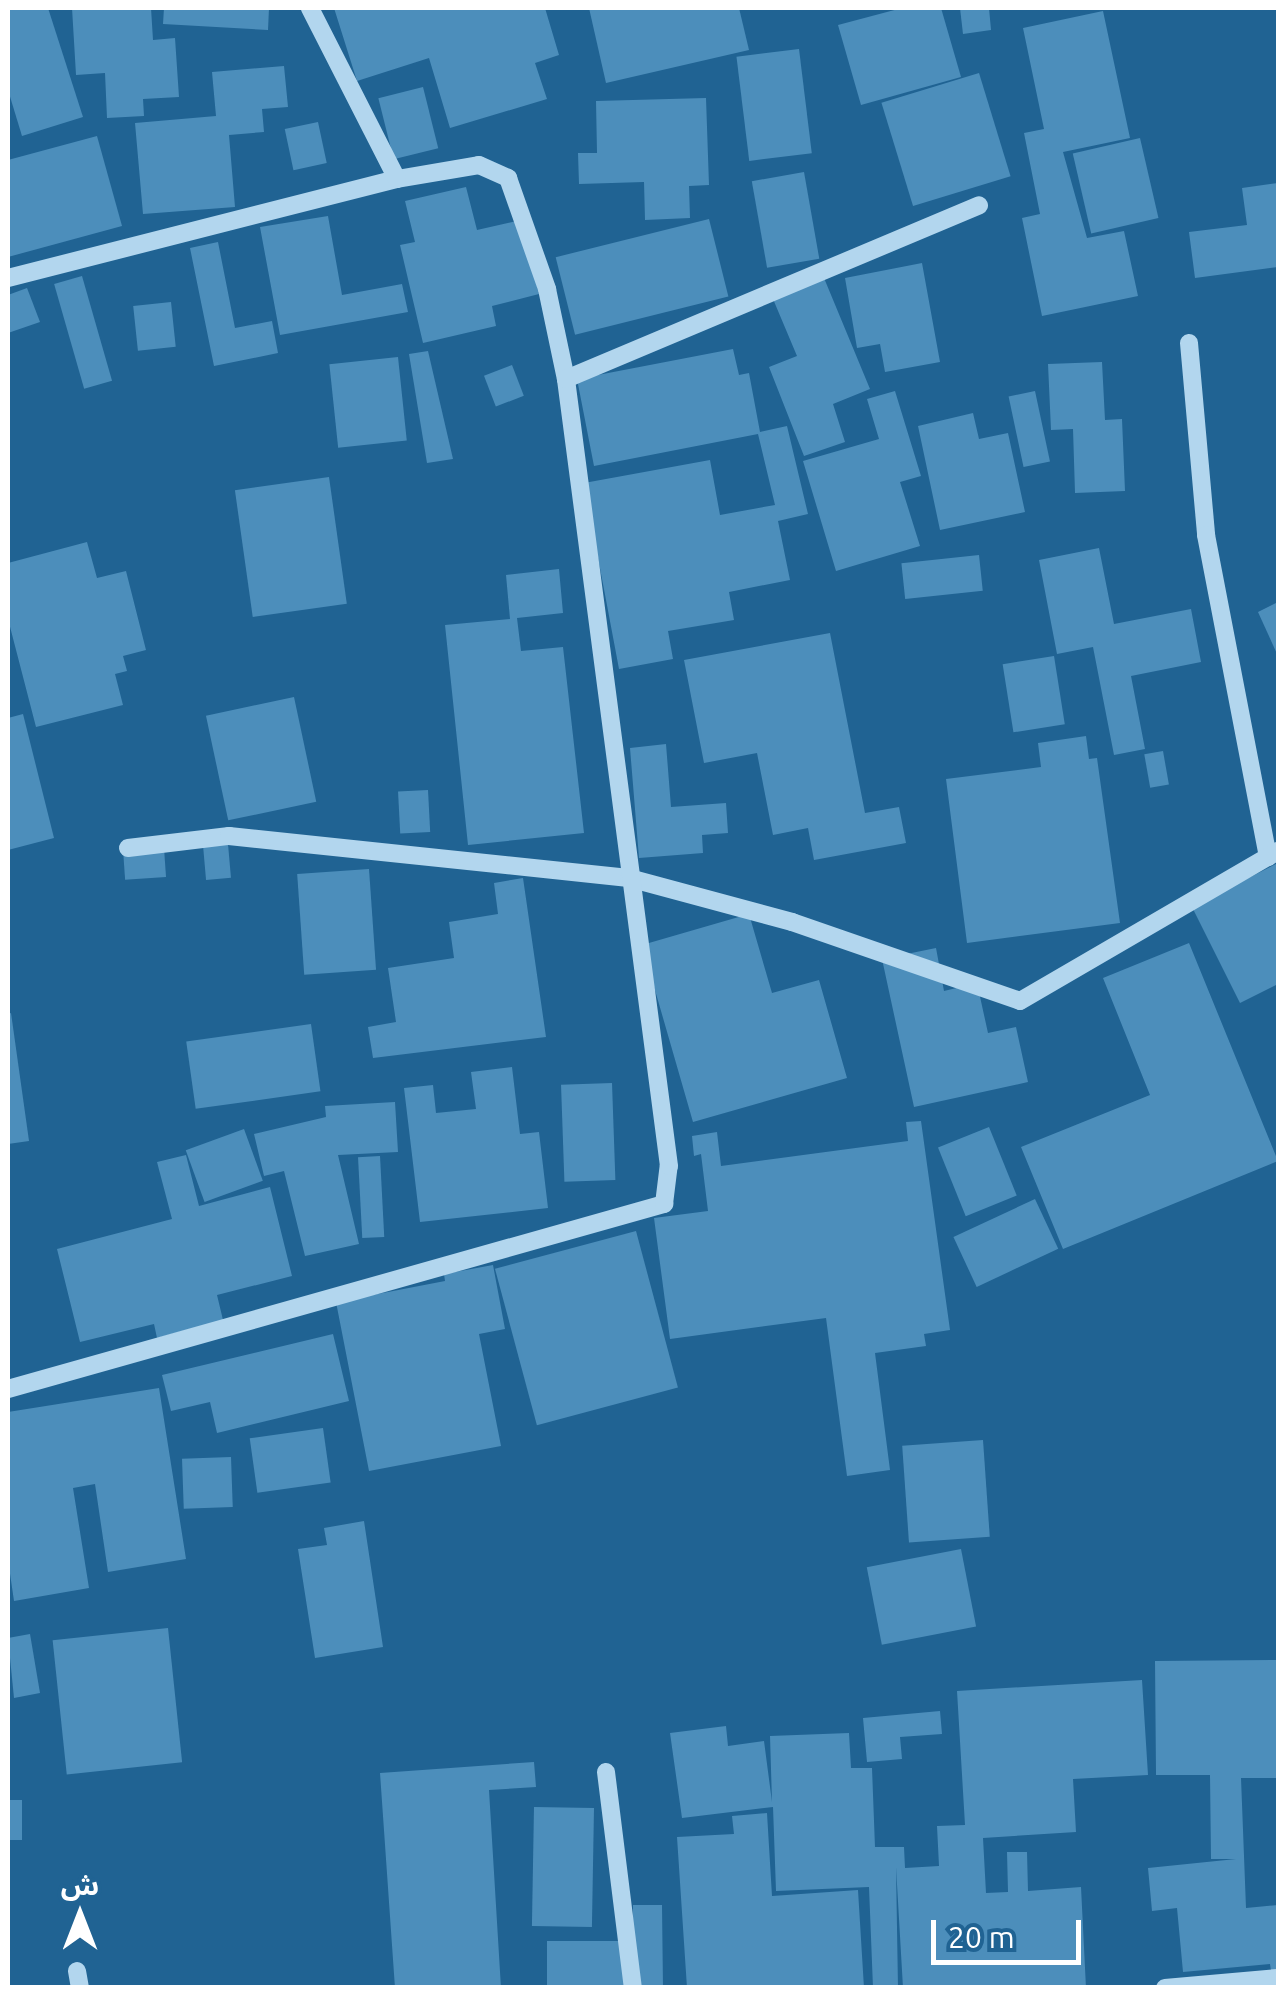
<!DOCTYPE html>
<html>
<head>
<meta charset="utf-8">
<style>
  body { margin:0 }
  #map { position:relative; width:1286px; height:1995px; overflow:hidden; background:#206393; font-family:Ubuntu,"Noto Sans Arabic",sans-serif }
  div>[style] { position:absolute }
  .building>* { inset:0; background:#4c8ebb; transform-origin:0 0 }
  .minor>* { height:18px; margin:-9px; padding:0 9px; transform-origin:9px; border-radius:9px; background:#b2d6ee }
  span { translate:-50% -50%; white-space:nowrap; text-align:center; line-height:1.15; -webkit-text-stroke:8px #206393; paint-order:stroke }
  .frame { position:absolute; inset:0; border:10px solid #fff; pointer-events:none }
  .north { position:absolute; left:30px; top:1865px; width:100px; height:100px; -webkit-text-stroke:8px #206393; paint-order:stroke; rotate:0deg; font-size:28px; font-weight:700; line-height:40px; text-align:center; color:#fff }
  .north::after { content:''; display:block; margin:auto; width:35px; height:45px; background:#fff; clip-path:polygon(50% 0,100% 100%,50% 72%,0 100%) }
  .scale { position:absolute; left:931px; top:1920px; width:150px; height:45px; box-sizing:border-box; border:5px solid #fff; border-top:0; padding-left:12px; font-size:30px; line-height:35px; white-space:nowrap; color:#fff; -webkit-text-stroke:8px #206393; paint-order:stroke }
</style>
</head>
<body>
<div id="map">
  <div class="building">
    <i style="clip-path:polygon(8px 8px,48px 8px,83px 117px,22px 136px,8px 90px)"></i>
    <i style="clip-path:polygon(72px 8px,151px 8px,153px 40px,175px 38px,179px 97px,143px 99px,144px 116px,107px 118px,105px 73px,76px 75px)"></i>
    <i style="clip-path:polygon(164px 8px,269px 8px,268px 30px,163px 24px)"></i>
    <i style="clip-path:polygon(334px 8px,545px 8px,559px 55px,535px 63px,547px 99px,450px 128px,429px 58px,357px 81px)"></i>
    <i style="clip-path:polygon(589px 8px,739px 8px,749px 50px,606px 83px)"></i>
    <i style="clip-path:polygon(902px 8px,941px 8px,961px 77px,861px 105px,838px 25px)"></i>
    <i style="clip-path:polygon(960px 8px,989px 8px,991px 30px,963px 34px)"></i>
    <i style="clip-path:polygon(1103px 11px,1130px 138px,1063px 152px,1087px 238px,1124px 231px,1138px 296px,1042px 316px,1022px 218px,1040px 214px,1024px 133px,1044px 129px,1023px 28px)"></i>
    <i style="left:799px;top:49px;width:105px;height:63px;rotate:83deg"></i>
    <i style="clip-path:polygon(284px 66px,288px 107px,262px 109px,264px 132px,229px 135px,235px 207px,143px 214px,135px 123px,216px 116px,212px 72px)"></i>
    <i style="left:979px;top:73px;width:108px;height:102px;rotate:73deg"></i>
    <i style="left:423px;top:87px;width:63px;height:46px;rotate:76deg"></i>
    <i style="clip-path:polygon(706px 98px,709px 185px,689px 186px,690px 218px,645px 220px,644px 182px,579px 184px,578px 153px,597px 153px,596px 101px)"></i>
    <i style="left:318px;top:122px;width:42px;height:34px;rotate:78deg"></i>
    <i style="clip-path:polygon(97px 136px,122px 226px,8px 257px,8px 160px)"></i>
    <i style="left:1140px;top:138px;width:82px;height:69px;rotate:77deg"></i>
    <i style="left:804px;top:172px;width:88px;height:53px;rotate:80deg"></i>
    <i style="clip-path:polygon(1278px 183px,1278px 267px,1195px 278px,1189px 232px,1247px 225px,1242px 188px)"></i>
    <i style="clip-path:polygon(466px 187px,477px 230px,521px 220px,539px 294px,492px 306px,496px 326px,423px 343px,400px 245px,415px 242px,405px 201px)"></i>
    <i style="clip-path:polygon(328px 216px,342px 295px,402px 284px,408px 312px,280px 335px,260px 227px)"></i>
    <i style="left:709px;top:219px;width:80px;height:158px;rotate:76deg"></i>
    <i style="clip-path:polygon(218px 242px,235px 328px,272px 321px,278px 353px,214px 366px,190px 248px)"></i>
    <i style="clip-path:polygon(922px 263px,940px 362px,885px 372px,880px 344px,857px 348px,845px 278px)"></i>
    <i style="left:82px;top:276px;width:109px;height:29px;rotate:74deg"></i>
    <i style="clip-path:polygon(824px 278px,870px 389px,833px 404px,845px 442px,804px 456px,769px 367px,797px 356px,773px 299px)"></i>
    <i style="clip-path:polygon(27px 288px,40px 322px,8px 333px,8px 295px)"></i>
    <i style="left:171px;top:302px;width:45px;height:38px;rotate:84deg"></i>
    <i style="clip-path:polygon(733px 349px,739px 375px,749px 373px,760px 432px,787px 426px,808px 514px,778px 521px,790px 580px,729px 592px,734px 620px,668px 631px,673px 659px,619px 669px,584px 483px,710px 460px,720px 515px,775px 505px,758px 434px,594px 466px,577px 379px)"></i>
    <i style="clip-path:polygon(428px 351px,453px 459px,427px 463px,409px 354px)"></i>
    <i style="left:398px;top:357px;width:84px;height:69px;rotate:84deg"></i>
    <i style="clip-path:polygon(1102px 362px,1105px 420px,1122px 419px,1125px 491px,1075px 493px,1073px 429px,1051px 430px,1048px 364px)"></i>
    <i style="left:512px;top:365px;width:33px;height:30px;rotate:69deg"></i>
    <i style="clip-path:polygon(895px 391px,921px 476px,900px 482px,920px 546px,836px 571px,803px 461px,879px 439px,867px 399px)"></i>
    <i style="left:1035px;top:391px;width:72px;height:27px;rotate:78deg"></i>
    <i style="clip-path:polygon(973px 413px,979px 439px,1008px 433px,1025px 512px,940px 530px,918px 426px)"></i>
    <i style="left:329px;top:477px;width:128px;height:95px;rotate:82deg"></i>
    <i style="clip-path:polygon(87px 542px,97px 578px,126px 571px,146px 650px,123px 656px,127px 671px,115px 674px,123px 705px,36px 727px,8px 619px,8px 563px)"></i>
    <i style="clip-path:polygon(1099px 548px,1114px 624px,1191px 609px,1201px 662px,1131px 676px,1145px 749px,1114px 755px,1093px 647px,1057px 654px,1039px 560px)"></i>
    <i style="left:979px;top:555px;width:36px;height:78px;rotate:84deg"></i>
    <i style="clip-path:polygon(559px 569px,563px 613px,517px 618px,521px 651px,563px 647px,584px 833px,468px 845px,445px 625px,510px 619px,506px 575px)"></i>
    <i style="clip-path:polygon(1278px 602px,1278px 656px,1258px 612px)"></i>
    <i style="clip-path:polygon(830px 633px,865px 813px,899px 807px,906px 843px,814px 860px,808px 828px,773px 835px,757px 753px,704px 763px,684px 660px)"></i>
    <i style="left:1054px;top:656px;width:69px;height:52px;rotate:81deg"></i>
    <i style="left:294px;top:697px;width:107px;height:90px;rotate:78deg"></i>
    <i style="clip-path:polygon(23px 714px,54px 838px,8px 850px,8px 718px)"></i>
    <i style="clip-path:polygon(1086px 736px,1089px 759px,1097px 758px,1120px 923px,967px 943px,946px 779px,1041px 767px,1038px 743px)"></i>
    <i style="clip-path:polygon(666px 744px,671px 807px,726px 803px,728px 833px,702px 835px,703px 853px,639px 858px,630px 748px)"></i>
    <i style="left:1163px;top:751px;width:34px;height:19px;rotate:80deg"></i>
    <i style="left:428px;top:790px;width:42px;height:30px;rotate:87deg"></i>
    <i style="left:228px;top:844px;width:34px;height:25px;rotate:85deg"></i>
    <i style="left:164px;top:848px;width:29px;height:41px;rotate:86deg"></i>
    <i style="clip-path:polygon(1278px 863px,1278px 984px,1240px 1003px,1192px 907px)"></i>
    <i style="left:369px;top:869px;width:101px;height:72px;rotate:86deg"></i>
    <i style="clip-path:polygon(523px 878px,546px 1037px,373px 1058px,368px 1027px,396px 1022px,388px 968px,454px 958px,449px 922px,498px 914px,494px 883px)"></i>
    <i style="clip-path:polygon(749px 914px,772px 993px,819px 980px,847px 1078px,693px 1122px,642px 945px)"></i>
    <i style="clip-path:polygon(1189px 943px,1278px 1161px,1063px 1249px,1021px 1147px,1150px 1095px,1103px 978px)"></i>
    <i style="clip-path:polygon(936px 948px,944px 991px,977px 983px,988px 1033px,1016px 1027px,1028px 1082px,914px 1107px,882px 959px)"></i>
    <i style="clip-path:polygon(11px 1013px,29px 1141px,8px 1144px,8px 1014px)"></i>
    <i style="left:311px;top:1024px;width:68px;height:126px;rotate:82deg"></i>
    <i style="clip-path:polygon(512px 1067px,520px 1134px,539px 1132px,548px 1208px,420px 1222px,404px 1088px,433px 1085px,436px 1113px,476px 1109px,471px 1072px)"></i>
    <i style="left:612px;top:1083px;width:97px;height:51px;rotate:88deg"></i>
    <i style="clip-path:polygon(395px 1102px,398px 1152px,338px 1155px,359px 1244px,305px 1256px,284px 1171px,264px 1176px,254px 1134px,326px 1117px,325px 1106px)"></i>
    <i style="clip-path:polygon(921px 1121px,950px 1330px,924px 1334px,926px 1346px,875px 1353px,890px 1470px,847px 1476px,826px 1318px,670px 1339px,654px 1218px,708px 1211px,701px 1154px,694px 1156px,692px 1136px,717px 1132px,721px 1166px,908px 1141px,906px 1122px)"></i>
    <i style="left:989px;top:1127px;width:74px;height:55px;rotate:68deg"></i>
    <i style="left:244px;top:1129px;width:55px;height:62px;rotate:70deg"></i>
    <i style="clip-path:polygon(186px 1155px,199px 1206px,270px 1187px,292px 1276px,217px 1295px,223px 1320px,157px 1338px,154px 1324px,80px 1342px,57px 1249px,172px 1219px,157px 1162px)"></i>
    <i style="left:380px;top:1156px;width:81px;height:22px;rotate:87deg"></i>
    <i style="left:1035px;top:1199px;width:55px;height:90px;rotate:65deg"></i>
    <i style="left:636px;top:1231px;width:162px;height:146px;rotate:75deg"></i>
    <i style="clip-path:polygon(493px 1265px,505px 1329px,479px 1334px,501px 1446px,369px 1471px,336px 1302px,445px 1281px,444px 1274px)"></i>
    <i style="clip-path:polygon(333px 1334px,349px 1401px,217px 1433px,210px 1402px,171px 1411px,162px 1375px)"></i>
    <i style="clip-path:polygon(159px 1388px,186px 1559px,108px 1572px,95px 1484px,73px 1488px,89px 1588px,14px 1601px,8px 1560px,8px 1412px)"></i>
    <i style="left:323px;top:1428px;width:55px;height:74px;rotate:82deg"></i>
    <i style="left:983px;top:1440px;width:97px;height:81px;rotate:86deg"></i>
    <i style="left:231px;top:1457px;width:50px;height:49px;rotate:88deg"></i>
    <i style="clip-path:polygon(364px 1521px,383px 1647px,315px 1658px,298px 1549px,327px 1545px,324px 1528px)"></i>
    <i style="left:961px;top:1549px;width:79px;height:96px;rotate:79deg"></i>
    <i style="left:168px;top:1628px;width:135px;height:116px;rotate:84deg"></i>
    <i style="clip-path:polygon(30px 1634px,40px 1693px,14px 1698px,8px 1638px)"></i>
    <i style="clip-path:polygon(1278px 1660px,1278px 1778px,1241px 1778px,1246px 1908px,1278px 1905px,1278px 1977px,1272px 1978px,1270px 1964px,1183px 1972px,1177px 1908px,1152px 1911px,1148px 1868px,1236px 1859px,1211px 1859px,1210px 1775px,1156px 1775px,1155px 1661px)"></i>
    <i style="clip-path:polygon(1142px 1680px,1148px 1775px,1073px 1779px,1076px 1832px,983px 1838px,986px 1893px,1008px 1892px,1007px 1852px,1027px 1852px,1028px 1891px,1081px 1887px,1086px 1988px,903px 1988px,896px 1867px,898px 1988px,873px 1988px,869px 1887px,776px 1891px,773px 1807px,682px 1818px,670px 1733px,726px 1726px,728px 1746px,764px 1741px,772px 1802px,770px 1736px,849px 1733px,851px 1768px,872px 1768px,875px 1847px,904px 1847px,905px 1868px,939px 1866px,937px 1826px,965px 1825px,957px 1691px)"></i>
    <i style="clip-path:polygon(940px 1711px,942px 1734px,900px 1737px,902px 1759px,867px 1762px,863px 1718px)"></i>
    <i style="clip-path:polygon(534px 1762px,536px 1787px,489px 1790px,501px 1988px,395px 1988px,380px 1773px)"></i>
    <i style="left:8px;top:1800px;width:14px;height:40px"></i>
    <i style="left:534px;top:1807px;width:60px;height:119px;rotate:1deg"></i>
    <i style="clip-path:polygon(767px 1813px,772px 1896px,858px 1890px,864px 1988px,687px 1988px,677px 1837px,734px 1834px,732px 1816px)"></i>
    <i style="clip-path:polygon(633px 1905px,662px 1905px,663px 1988px,547px 1988px,547px 1941px,633px 1941px)"></i>
  </div>
  <div class="minor">
    <i style="left:397px;top:179px;width:83px;rotate:-9.7deg"></i>
    <i style="left:479px;top:165px;width:32px;rotate:24deg"></i>
    <i style="left:508px;top:178px;width:118px;rotate:70.6deg"></i>
    <i style="left:547px;top:289px;width:92px;rotate:78.1deg"></i>
    <i style="left:8px;top:278px;width:401px;rotate:-14.3deg"></i>
    <i style="left:397px;top:179px;width:192px;rotate:-117deg"></i>
    <i style="left:1189px;top:343px;width:193px;rotate:84.9deg"></i>
    <i style="left:1206px;top:535px;width:328px;rotate:79.1deg"></i>
    <i style="left:128px;top:848px;width:102px;rotate:-6.8deg"></i>
    <i style="left:229px;top:836px;width:402px;rotate:6deg"></i>
    <i style="left:629px;top:878px;width:169px;rotate:15.1deg"></i>
    <i style="left:792px;top:922px;width:241px;rotate:19.1deg"></i>
    <i style="left:1020px;top:1001px;width:298px;rotate:-30.2deg"></i>
    <i style="left:8px;top:1389px;width:682px;rotate:-15.75deg"></i>
    <i style="left:664px;top:1204px;width:38px;rotate:-83deg"></i>
    <i style="left:669px;top:1166px;width:794px;rotate:-97.46deg"></i>
    <i style="left:566px;top:379px;width:448px;rotate:-22.8deg"></i>
    <i style="left:606px;top:1772px;width:218px;rotate:82.9deg"></i>
    <i style="left:77px;top:1971px;width:17px;rotate:80deg"></i>
    <i style="left:1165px;top:1988px;width:113px;rotate:-5.1deg"></i>
  </div>
  <div class="frame"></div>
  <div class="north">ش</div>
  <div class="scale">20 m</div>
</div>
</body>
</html>
